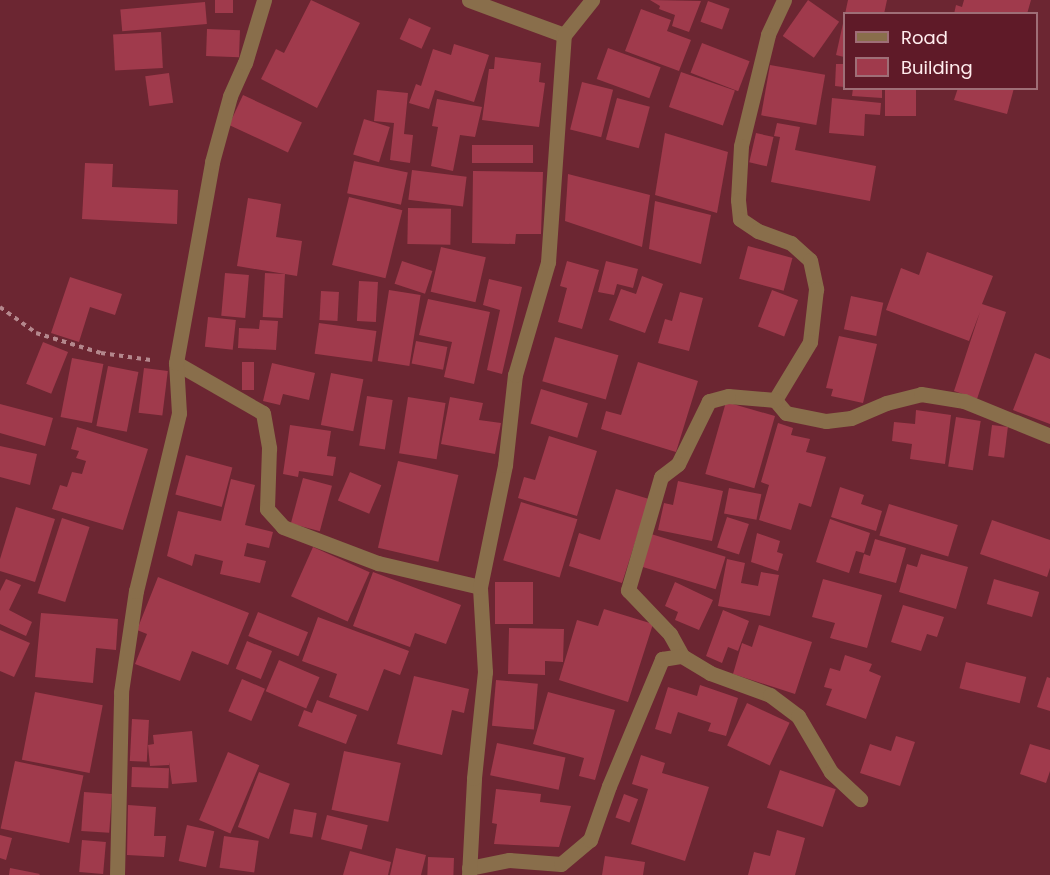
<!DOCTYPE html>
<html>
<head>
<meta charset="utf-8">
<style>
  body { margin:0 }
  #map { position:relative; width:1050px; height:875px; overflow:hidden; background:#6c2632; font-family:Poppins,sans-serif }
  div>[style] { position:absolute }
  .building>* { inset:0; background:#a03a4c; transform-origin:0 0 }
  .path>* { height:4px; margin-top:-2px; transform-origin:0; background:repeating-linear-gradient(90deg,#b4878d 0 4.5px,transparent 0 9px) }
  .street>* { height:15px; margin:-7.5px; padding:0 7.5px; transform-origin:7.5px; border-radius:7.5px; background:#896e4b }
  span { translate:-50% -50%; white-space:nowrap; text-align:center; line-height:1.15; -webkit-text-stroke:5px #5f1a28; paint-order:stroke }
  .legend { position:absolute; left:843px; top:12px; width:195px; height:78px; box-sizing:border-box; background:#5f1a28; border:2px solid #9f6e77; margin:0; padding:8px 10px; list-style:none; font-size:18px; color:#ffeced }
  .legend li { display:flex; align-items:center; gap:12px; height:30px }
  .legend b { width:30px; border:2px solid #9f6e77 }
</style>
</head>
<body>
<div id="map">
  <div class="building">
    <i style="left:215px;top:0;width:18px;height:13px"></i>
    <i style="clip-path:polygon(311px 0,360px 23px,317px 108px,261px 79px,276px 49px,284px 53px)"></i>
    <i style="clip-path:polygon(650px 0,701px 1px,689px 32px,672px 26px,675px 15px,659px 9px,660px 6px)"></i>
    <i style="left:808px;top:0;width:38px;height:44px;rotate:35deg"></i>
    <i style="clip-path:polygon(848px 0,887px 0,884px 14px,845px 14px)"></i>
    <i style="clip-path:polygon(964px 0,1031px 0,1027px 14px,954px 14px,956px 5px,962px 7px)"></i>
    <i style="left:708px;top:1px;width:23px;height:22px;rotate:20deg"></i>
    <i style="left:205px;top:2px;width:22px;height:85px;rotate:85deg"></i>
    <i style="clip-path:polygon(641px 9px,671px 20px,667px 31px,691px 40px,679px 71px,625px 51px)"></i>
    <i style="left:409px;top:18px;width:24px;height:23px;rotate:24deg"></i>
    <i style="clip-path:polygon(844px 19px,844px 57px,836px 55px)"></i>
    <i style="left:207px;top:29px;width:33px;height:27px;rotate:2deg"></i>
    <i style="left:161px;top:32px;width:36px;height:48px;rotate:87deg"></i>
    <i style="left:702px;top:43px;width:51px;height:32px;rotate:21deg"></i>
    <i style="clip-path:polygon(454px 44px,489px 55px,474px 102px,435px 90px,429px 109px,409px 103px,416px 84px,421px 86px,433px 49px,451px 55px)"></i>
    <i style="left:608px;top:48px;width:56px;height:33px;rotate:20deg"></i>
    <i style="clip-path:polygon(495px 57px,541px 63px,539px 82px,545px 83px,539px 127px,482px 120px,489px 69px,494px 69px)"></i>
    <i style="clip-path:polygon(836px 64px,844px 64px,844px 87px,835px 86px)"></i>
    <i style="left:770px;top:65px;width:56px;height:51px;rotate:10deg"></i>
    <i style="left:681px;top:72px;width:57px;height:37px;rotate:19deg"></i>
    <i style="left:169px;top:73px;width:30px;height:24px;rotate:82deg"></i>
    <i style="left:582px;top:82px;width:32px;height:49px;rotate:14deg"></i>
    <i style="clip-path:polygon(853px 88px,882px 88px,882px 98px,852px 96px)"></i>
    <i style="left:885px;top:88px;width:31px;height:28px"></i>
    <i style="clip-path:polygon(958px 88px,1014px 88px,1007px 114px,954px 100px)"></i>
    <i style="clip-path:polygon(377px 90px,408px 93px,404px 134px,413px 135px,410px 163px,390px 160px,394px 123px,374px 121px)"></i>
    <i style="left:243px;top:95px;width:65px;height:33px;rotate:25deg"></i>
    <i style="left:617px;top:98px;width:34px;height:43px;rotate:15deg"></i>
    <i style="clip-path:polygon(832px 98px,881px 103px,880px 115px,865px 114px,864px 136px,829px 133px)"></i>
    <i style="clip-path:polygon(437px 99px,482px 107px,475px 137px,460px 135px,453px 171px,431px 166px,438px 127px,432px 126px)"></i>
    <i style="left:364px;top:119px;width:27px;height:37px;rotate:17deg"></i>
    <i style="clip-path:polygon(777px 123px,800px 127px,795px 150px,876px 166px,870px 201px,771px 182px,780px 137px,774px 136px)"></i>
    <i style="clip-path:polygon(665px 133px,728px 152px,717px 213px,655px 195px)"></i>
    <i style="left:756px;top:133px;width:18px;height:30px;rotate:13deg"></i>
    <i style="left:533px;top:145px;width:18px;height:61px;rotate:90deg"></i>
    <i style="left:354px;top:161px;width:55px;height:33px;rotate:12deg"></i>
    <i style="clip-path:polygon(85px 163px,113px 164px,112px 187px,178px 190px,177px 224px,82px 219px)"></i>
    <i style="left:412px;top:170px;width:55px;height:30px;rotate:7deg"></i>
    <i style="clip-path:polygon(473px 171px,543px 172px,541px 234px,516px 234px,515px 244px,472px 243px)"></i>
    <i style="clip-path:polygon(568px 174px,650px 195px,642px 247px,565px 221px)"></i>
    <i style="left:349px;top:197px;width:55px;height:70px;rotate:14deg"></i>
    <i style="clip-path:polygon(248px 198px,281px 204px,276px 237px,302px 241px,297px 276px,237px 266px)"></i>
    <i style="clip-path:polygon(655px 201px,711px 215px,701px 264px,649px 249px)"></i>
    <i style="left:408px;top:208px;width:43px;height:36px;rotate:1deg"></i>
    <i style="left:748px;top:246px;width:46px;height:34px;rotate:15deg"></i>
    <i style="left:441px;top:247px;width:46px;height:46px;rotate:13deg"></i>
    <i style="clip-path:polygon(927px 252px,993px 276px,982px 304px,1006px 312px,977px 399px,954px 391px,980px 312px,969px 341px,886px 310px,901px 268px,919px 275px)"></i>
    <i style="left:402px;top:261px;width:32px;height:24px;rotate:18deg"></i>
    <i style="clip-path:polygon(567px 261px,599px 270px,582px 329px,558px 322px,567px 288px,560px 286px)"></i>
    <i style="clip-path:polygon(606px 261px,638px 269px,633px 288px,617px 284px,614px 295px,598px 292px)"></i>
    <i style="left:225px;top:273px;width:24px;height:43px;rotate:5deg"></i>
    <i style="left:265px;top:273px;width:20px;height:44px;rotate:3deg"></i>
    <i style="clip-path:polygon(642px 276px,663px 284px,645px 333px,609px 320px,621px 289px,636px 294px)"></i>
    <i style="clip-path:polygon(70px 277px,122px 294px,115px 315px,90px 307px,79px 342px,51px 333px)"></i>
    <i style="clip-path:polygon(489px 279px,522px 287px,502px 374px,487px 370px,500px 310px,483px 305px)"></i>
    <i style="left:359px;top:281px;width:19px;height:40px;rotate:3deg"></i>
    <i style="left:389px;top:290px;width:32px;height:72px;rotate:9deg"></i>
    <i style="left:772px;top:290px;width:28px;height:39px;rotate:21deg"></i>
    <i style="left:321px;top:291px;width:18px;height:29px;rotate:3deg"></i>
    <i style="clip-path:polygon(680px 292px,703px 298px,689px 351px,658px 343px,665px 319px,672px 321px)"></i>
    <i style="left:851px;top:296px;width:33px;height:34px;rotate:12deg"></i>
    <i style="clip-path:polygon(428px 299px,490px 312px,474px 384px,444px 377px,452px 342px,419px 335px)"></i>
    <i style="left:208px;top:317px;width:28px;height:30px;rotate:6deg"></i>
    <i style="clip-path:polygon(260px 320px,278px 321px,276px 350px,238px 348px,239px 328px,259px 329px)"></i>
    <i style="left:319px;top:323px;width:58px;height:31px;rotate:8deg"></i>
    <i style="clip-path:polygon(839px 336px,877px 344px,863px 403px,831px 396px,833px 389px,826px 388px)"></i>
    <i style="left:555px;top:337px;width:66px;height:46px;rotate:16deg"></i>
    <i style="left:416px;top:341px;width:32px;height:23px;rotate:11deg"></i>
    <i style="left:43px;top:342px;width:27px;height:45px;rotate:22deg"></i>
    <i style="clip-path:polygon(1035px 353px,1050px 359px,1050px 424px,1013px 410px)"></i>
    <i style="left:72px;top:358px;width:32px;height:60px;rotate:11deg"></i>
    <i style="left:242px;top:362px;width:12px;height:28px"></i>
    <i style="clip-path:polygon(638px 362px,698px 381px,676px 452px,601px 429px,606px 411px,621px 415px)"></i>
    <i style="clip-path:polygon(272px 363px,315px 373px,309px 400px,283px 394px,280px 405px,263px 401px)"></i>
    <i style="left:108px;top:366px;width:31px;height:61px;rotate:11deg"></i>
    <i style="left:144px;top:368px;width:24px;height:45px;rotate:7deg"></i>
    <i style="left:331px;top:373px;width:33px;height:53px;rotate:11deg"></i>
    <i style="left:541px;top:389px;width:49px;height:36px;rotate:17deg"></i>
    <i style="left:367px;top:396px;width:26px;height:50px;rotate:9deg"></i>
    <i style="left:408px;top:397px;width:38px;height:57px;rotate:9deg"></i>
    <i style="clip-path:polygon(450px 397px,483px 403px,479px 420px,501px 423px,495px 454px,441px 444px)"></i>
    <i style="left:726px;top:402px;width:51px;height:75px;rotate:16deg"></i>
    <i style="clip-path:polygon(0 404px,53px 418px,45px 446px,0 433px)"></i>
    <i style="clip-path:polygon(916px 410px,951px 415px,945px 464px,910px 459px,912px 444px,892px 441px,894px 422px,915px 424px)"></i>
    <i style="left:956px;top:417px;width:25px;height:50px;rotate:9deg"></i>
    <i style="clip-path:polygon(778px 423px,793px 428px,791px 435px,810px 439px,806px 452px,826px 457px,811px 507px,799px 503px,791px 530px,759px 520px,769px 485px,761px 482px)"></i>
    <i style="clip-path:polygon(290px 425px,331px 431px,327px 456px,336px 457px,333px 476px,299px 471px,298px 477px,283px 474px)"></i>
    <i style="left:992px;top:425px;width:16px;height:31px;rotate:7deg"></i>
    <i style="clip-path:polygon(77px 427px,148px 449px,123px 530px,52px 509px,60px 485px,67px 487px,72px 472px,82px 474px,86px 461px,76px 458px,79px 451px,71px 449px)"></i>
    <i style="clip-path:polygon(549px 436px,597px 451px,577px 516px,518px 498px,524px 477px,535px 480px)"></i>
    <i style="clip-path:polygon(0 446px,37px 454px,30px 485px,0 477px)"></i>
    <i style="left:186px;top:455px;width:48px;height:41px;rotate:15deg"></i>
    <i style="left:398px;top:461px;width:62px;height:89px;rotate:13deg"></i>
    <i style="left:350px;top:472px;width:34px;height:31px;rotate:23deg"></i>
    <i style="left:303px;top:478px;width:30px;height:47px;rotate:15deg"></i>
    <i style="clip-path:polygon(231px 479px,255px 485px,245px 525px,273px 532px,269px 548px,247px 543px,244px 556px,266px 561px,260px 583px,220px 574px,223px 561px,195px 554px,192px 566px,167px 556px,178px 511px,221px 521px)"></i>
    <i style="clip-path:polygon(678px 481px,723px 491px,712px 541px,658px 530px,664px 503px,673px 505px)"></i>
    <i style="clip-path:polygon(840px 487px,864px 495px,861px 504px,882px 511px,876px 531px,831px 517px)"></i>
    <i style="left:729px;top:488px;width:33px;height:26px;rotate:11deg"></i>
    <i style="clip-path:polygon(616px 489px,649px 499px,622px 583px,569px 566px,579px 533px,600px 540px)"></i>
    <i style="left:521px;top:502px;width:59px;height:61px;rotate:17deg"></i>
    <i style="left:889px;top:504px;width:72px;height:33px;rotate:17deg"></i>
    <i style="clip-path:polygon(16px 507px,55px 519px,35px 582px,0 571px,0 559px)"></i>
    <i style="left:727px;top:517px;width:23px;height:32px;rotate:18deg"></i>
    <i style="left:62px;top:518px;width:29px;height:79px;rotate:18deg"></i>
    <i style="clip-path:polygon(830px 519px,870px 533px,864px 553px,856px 551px,849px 573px,816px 562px)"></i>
    <i style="clip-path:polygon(992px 520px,1050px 540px,1050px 568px,1047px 577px,980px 554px)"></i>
    <i style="clip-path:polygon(757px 533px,780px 541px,777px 552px,783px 554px,778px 571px,751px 562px)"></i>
    <i style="left:651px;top:534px;width:78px;height:34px;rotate:17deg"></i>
    <i style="clip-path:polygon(875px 539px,906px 548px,896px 583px,859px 573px,864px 554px,870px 556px)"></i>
    <i style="left:313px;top:547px;width:62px;height:54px;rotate:24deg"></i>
    <i style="clip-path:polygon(921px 554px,968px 567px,956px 609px,899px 592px,907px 564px,917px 567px)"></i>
    <i style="clip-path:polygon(727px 559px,745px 563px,741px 583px,758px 586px,761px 572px,779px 575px,770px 616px,718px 606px)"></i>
    <i style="clip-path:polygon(373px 572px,461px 605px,446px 644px,415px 633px,410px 647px,353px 626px)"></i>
    <i style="clip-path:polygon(158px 577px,249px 613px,228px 665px,192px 651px,180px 681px,135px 664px,147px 634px,137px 630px)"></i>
    <i style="clip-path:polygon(6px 579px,21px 585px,9px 610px,32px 622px,26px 636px,0 624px,0 591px)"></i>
    <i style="clip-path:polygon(823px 579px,882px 595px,867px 648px,830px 638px,835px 623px,812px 617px)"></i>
    <i style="left:994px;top:579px;width:47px;height:26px;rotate:16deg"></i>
    <i style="left:495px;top:582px;width:38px;height:42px"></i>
    <i style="clip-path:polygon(675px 582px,713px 600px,699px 630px,675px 620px,678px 612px,665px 606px)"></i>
    <i style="clip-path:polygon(903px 605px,944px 617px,937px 637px,927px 634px,921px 651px,891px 642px)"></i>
    <i style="clip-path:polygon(604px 609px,653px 624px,628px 702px,559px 680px,577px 620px,598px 626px)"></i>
    <i style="clip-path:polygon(723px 610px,749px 621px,738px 651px,728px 647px,722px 663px,706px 656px)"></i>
    <i style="left:258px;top:612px;width:54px;height:26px;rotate:22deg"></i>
    <i style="clip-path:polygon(41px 613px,118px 619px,116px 650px,96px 648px,93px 683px,35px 677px)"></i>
    <i style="clip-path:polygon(318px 617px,409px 651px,400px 675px,384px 669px,368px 711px,329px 697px,337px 674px,302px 661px)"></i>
    <i style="clip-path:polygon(759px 625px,812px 642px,795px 694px,733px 674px,742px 643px,752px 647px)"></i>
    <i style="clip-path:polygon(509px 628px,564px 629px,563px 662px,545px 661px,545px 675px,508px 674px)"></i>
    <i style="clip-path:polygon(0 630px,30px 643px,14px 677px,0 671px)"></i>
    <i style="left:247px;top:641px;width:27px;height:30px;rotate:22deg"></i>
    <i style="clip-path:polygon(845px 655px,872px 664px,869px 671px,881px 676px,866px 719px,826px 705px,832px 689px,824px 687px,830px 668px,840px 671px)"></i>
    <i style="left:279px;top:660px;width:44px;height:34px;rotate:23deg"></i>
    <i style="left:966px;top:662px;width:62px;height:27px;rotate:14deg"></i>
    <i style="clip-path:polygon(414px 676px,469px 689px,464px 713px,452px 710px,442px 755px,397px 744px)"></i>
    <i style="clip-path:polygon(1047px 677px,1050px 678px,1050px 711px,1037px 707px)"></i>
    <i style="left:242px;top:679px;width:25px;height:35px;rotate:23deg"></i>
    <i style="left:496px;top:680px;width:42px;height:46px;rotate:5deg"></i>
    <i style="clip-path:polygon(700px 685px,738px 698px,726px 736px,708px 731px,711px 723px,678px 712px,671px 734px,655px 729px,668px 687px,697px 696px)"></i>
    <i style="left:35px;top:692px;width:69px;height:69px;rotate:11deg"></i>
    <i style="clip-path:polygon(548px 692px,615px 710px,595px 780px,579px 776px,584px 758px,533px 744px)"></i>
    <i style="clip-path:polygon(317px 700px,357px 715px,346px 744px,298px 726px,304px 710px,312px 713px)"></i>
    <i style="left:747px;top:703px;width:47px;height:47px;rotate:25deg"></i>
    <i style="left:132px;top:719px;width:17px;height:42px;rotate:3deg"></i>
    <i style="clip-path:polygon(192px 731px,197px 782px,172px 784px,169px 762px,169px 765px,150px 766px,148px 745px,154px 744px,153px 735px)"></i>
    <i style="clip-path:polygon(896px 736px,915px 742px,900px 786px,860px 773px,870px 744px,891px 751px)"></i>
    <i style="left:497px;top:743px;width:70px;height:33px;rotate:12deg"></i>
    <i style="clip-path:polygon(1030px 744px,1050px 750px,1050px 771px,1046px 783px,1020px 774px)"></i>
    <i style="left:344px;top:751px;width:58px;height:60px;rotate:12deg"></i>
    <i style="left:228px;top:752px;width:34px;height:74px;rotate:23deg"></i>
    <i style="clip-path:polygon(641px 755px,665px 763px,662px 773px,709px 787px,685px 861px,631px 844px,648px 789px,632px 784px)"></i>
    <i style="left:15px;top:761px;width:70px;height:69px;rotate:12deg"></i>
    <i style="left:132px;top:767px;width:37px;height:20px;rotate:2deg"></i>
    <i style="left:780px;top:770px;width:59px;height:40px;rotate:19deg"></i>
    <i style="left:259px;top:772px;width:33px;height:59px;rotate:21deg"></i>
    <i style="clip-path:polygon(496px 789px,541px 794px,540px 802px,571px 806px,559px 847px,494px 844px,497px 824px,492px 823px)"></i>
    <i style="left:84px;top:792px;width:28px;height:39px;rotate:4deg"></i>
    <i style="left:624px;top:794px;width:15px;height:25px;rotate:20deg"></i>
    <i style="clip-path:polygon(128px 805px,156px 807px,154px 836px,166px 836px,164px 857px,127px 855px)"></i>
    <i style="left:294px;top:809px;width:23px;height:25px;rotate:10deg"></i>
    <i style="left:327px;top:815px;width:42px;height:25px;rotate:14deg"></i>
    <i style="left:187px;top:825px;width:28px;height:37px;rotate:13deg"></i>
    <i style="clip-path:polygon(777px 830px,805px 838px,795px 875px,748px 875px,754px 852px,770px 856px)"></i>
    <i style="clip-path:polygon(0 835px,12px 838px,6px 860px,0 858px)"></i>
    <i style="left:224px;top:836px;width:35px;height:32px;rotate:8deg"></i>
    <i style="left:82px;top:840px;width:24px;height:32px;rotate:5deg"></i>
    <i style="clip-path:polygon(396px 848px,426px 855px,421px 875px,390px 875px)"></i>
    <i style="clip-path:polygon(350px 851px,391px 862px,388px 875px,343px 875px)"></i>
    <i style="clip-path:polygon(605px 856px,645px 862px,643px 875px,602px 875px)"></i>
    <i style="left:428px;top:857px;width:26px;height:18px;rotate:2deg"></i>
    <i style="clip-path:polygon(10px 868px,40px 874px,39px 875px,9px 875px)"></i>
  </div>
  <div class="path">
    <i style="left:0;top:307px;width:44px;rotate:35.8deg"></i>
    <i style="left:36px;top:333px;width:68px;rotate:17.1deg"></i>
    <i style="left:101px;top:353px;width:50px;rotate:8deg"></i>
  </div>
  <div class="street">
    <i style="left:469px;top:0;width:101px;rotate:20.2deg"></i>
    <i style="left:564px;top:35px;width:45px;rotate:-51.3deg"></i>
    <i style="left:784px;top:0;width:38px;rotate:115deg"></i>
    <i style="left:768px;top:35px;width:114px;rotate:103.7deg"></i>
    <i style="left:741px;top:146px;width:54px;rotate:93.2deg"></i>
    <i style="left:738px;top:200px;width:19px;rotate:84deg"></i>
    <i style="left:740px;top:219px;width:22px;rotate:34deg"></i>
    <i style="left:758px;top:231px;width:35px;rotate:20deg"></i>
    <i style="left:791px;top:243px;width:25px;rotate:42deg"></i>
    <i style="left:810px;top:260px;width:30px;rotate:78deg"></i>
    <i style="left:816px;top:289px;width:53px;rotate:96.5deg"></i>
    <i style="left:810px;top:342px;width:68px;rotate:121.1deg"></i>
    <i style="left:775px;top:400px;width:17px;rotate:50deg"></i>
    <i style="left:786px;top:413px;width:41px;rotate:11.3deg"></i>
    <i style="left:826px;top:421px;width:25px;rotate:-7deg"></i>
    <i style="left:851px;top:418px;width:38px;rotate:-23deg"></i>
    <i style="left:886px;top:403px;width:36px;rotate:-14deg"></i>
    <i style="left:921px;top:394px;width:44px;rotate:9.2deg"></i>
    <i style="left:964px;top:401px;width:93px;rotate:22.1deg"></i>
    <i style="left:176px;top:363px;width:100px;rotate:29.9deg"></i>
    <i style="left:263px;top:413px;width:36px;rotate:80deg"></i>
    <i style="left:269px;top:448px;width:61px;rotate:91.9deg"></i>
    <i style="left:267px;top:509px;width:24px;rotate:48deg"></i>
    <i style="left:283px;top:527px;width:102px;rotate:20.8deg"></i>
    <i style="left:378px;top:563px;width:105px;rotate:13.2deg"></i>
    <i style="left:775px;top:400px;width:47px;rotate:-175.1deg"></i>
    <i style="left:728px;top:396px;width:20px;rotate:165deg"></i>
    <i style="left:709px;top:401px;width:70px;rotate:116.2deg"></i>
    <i style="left:678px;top:464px;width:21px;rotate:143deg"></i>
    <i style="left:661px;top:477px;width:118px;rotate:106.3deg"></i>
    <i style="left:628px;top:590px;width:61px;rotate:46.3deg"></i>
    <i style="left:670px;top:634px;width:25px;rotate:61deg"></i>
    <i style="left:682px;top:656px;width:33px;rotate:31deg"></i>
    <i style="left:710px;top:673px;width:64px;rotate:20.1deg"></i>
    <i style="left:770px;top:695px;width:35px;rotate:37deg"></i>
    <i style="left:798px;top:716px;width:65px;rotate:59.5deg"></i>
    <i style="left:831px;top:772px;width:40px;rotate:43deg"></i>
    <i style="left:469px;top:868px;width:41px;rotate:-11.3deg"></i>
    <i style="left:509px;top:860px;width:52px;rotate:4.4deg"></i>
    <i style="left:561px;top:864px;width:38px;rotate:-40deg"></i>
    <i style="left:590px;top:840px;width:57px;rotate:-70.6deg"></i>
    <i style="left:609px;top:786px;width:138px;rotate:-67.3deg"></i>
    <i style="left:662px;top:659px;width:20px;rotate:-9deg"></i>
    <i style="left:117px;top:875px;width:183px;rotate:-88.7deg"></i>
    <i style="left:121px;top:692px;width:102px;rotate:-81.6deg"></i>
    <i style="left:136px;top:591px;width:183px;rotate:-76.4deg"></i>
    <i style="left:179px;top:413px;width:50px;rotate:-93.4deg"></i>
    <i style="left:176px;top:363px;width:204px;rotate:-79.8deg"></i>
    <i style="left:212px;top:162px;width:68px;rotate:-74.7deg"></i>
    <i style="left:230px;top:96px;width:36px;rotate:-66deg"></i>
    <i style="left:245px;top:63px;width:66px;rotate:-73.2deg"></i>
    <i style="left:469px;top:875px;width:97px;rotate:-87deg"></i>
    <i style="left:474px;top:778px;width:107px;rotate:-84.1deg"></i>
    <i style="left:485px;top:672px;width:85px;rotate:-93.4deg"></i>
    <i style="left:480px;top:587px;width:125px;rotate:-78.4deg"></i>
    <i style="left:505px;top:465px;width:91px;rotate:-83.7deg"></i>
    <i style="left:515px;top:375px;width:118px;rotate:-73.7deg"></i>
    <i style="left:548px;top:262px;width:228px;rotate:-86deg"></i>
  </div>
  <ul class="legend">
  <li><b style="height:8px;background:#896e4b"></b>Road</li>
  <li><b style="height:16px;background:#a03a4c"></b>Building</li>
  </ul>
</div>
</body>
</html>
